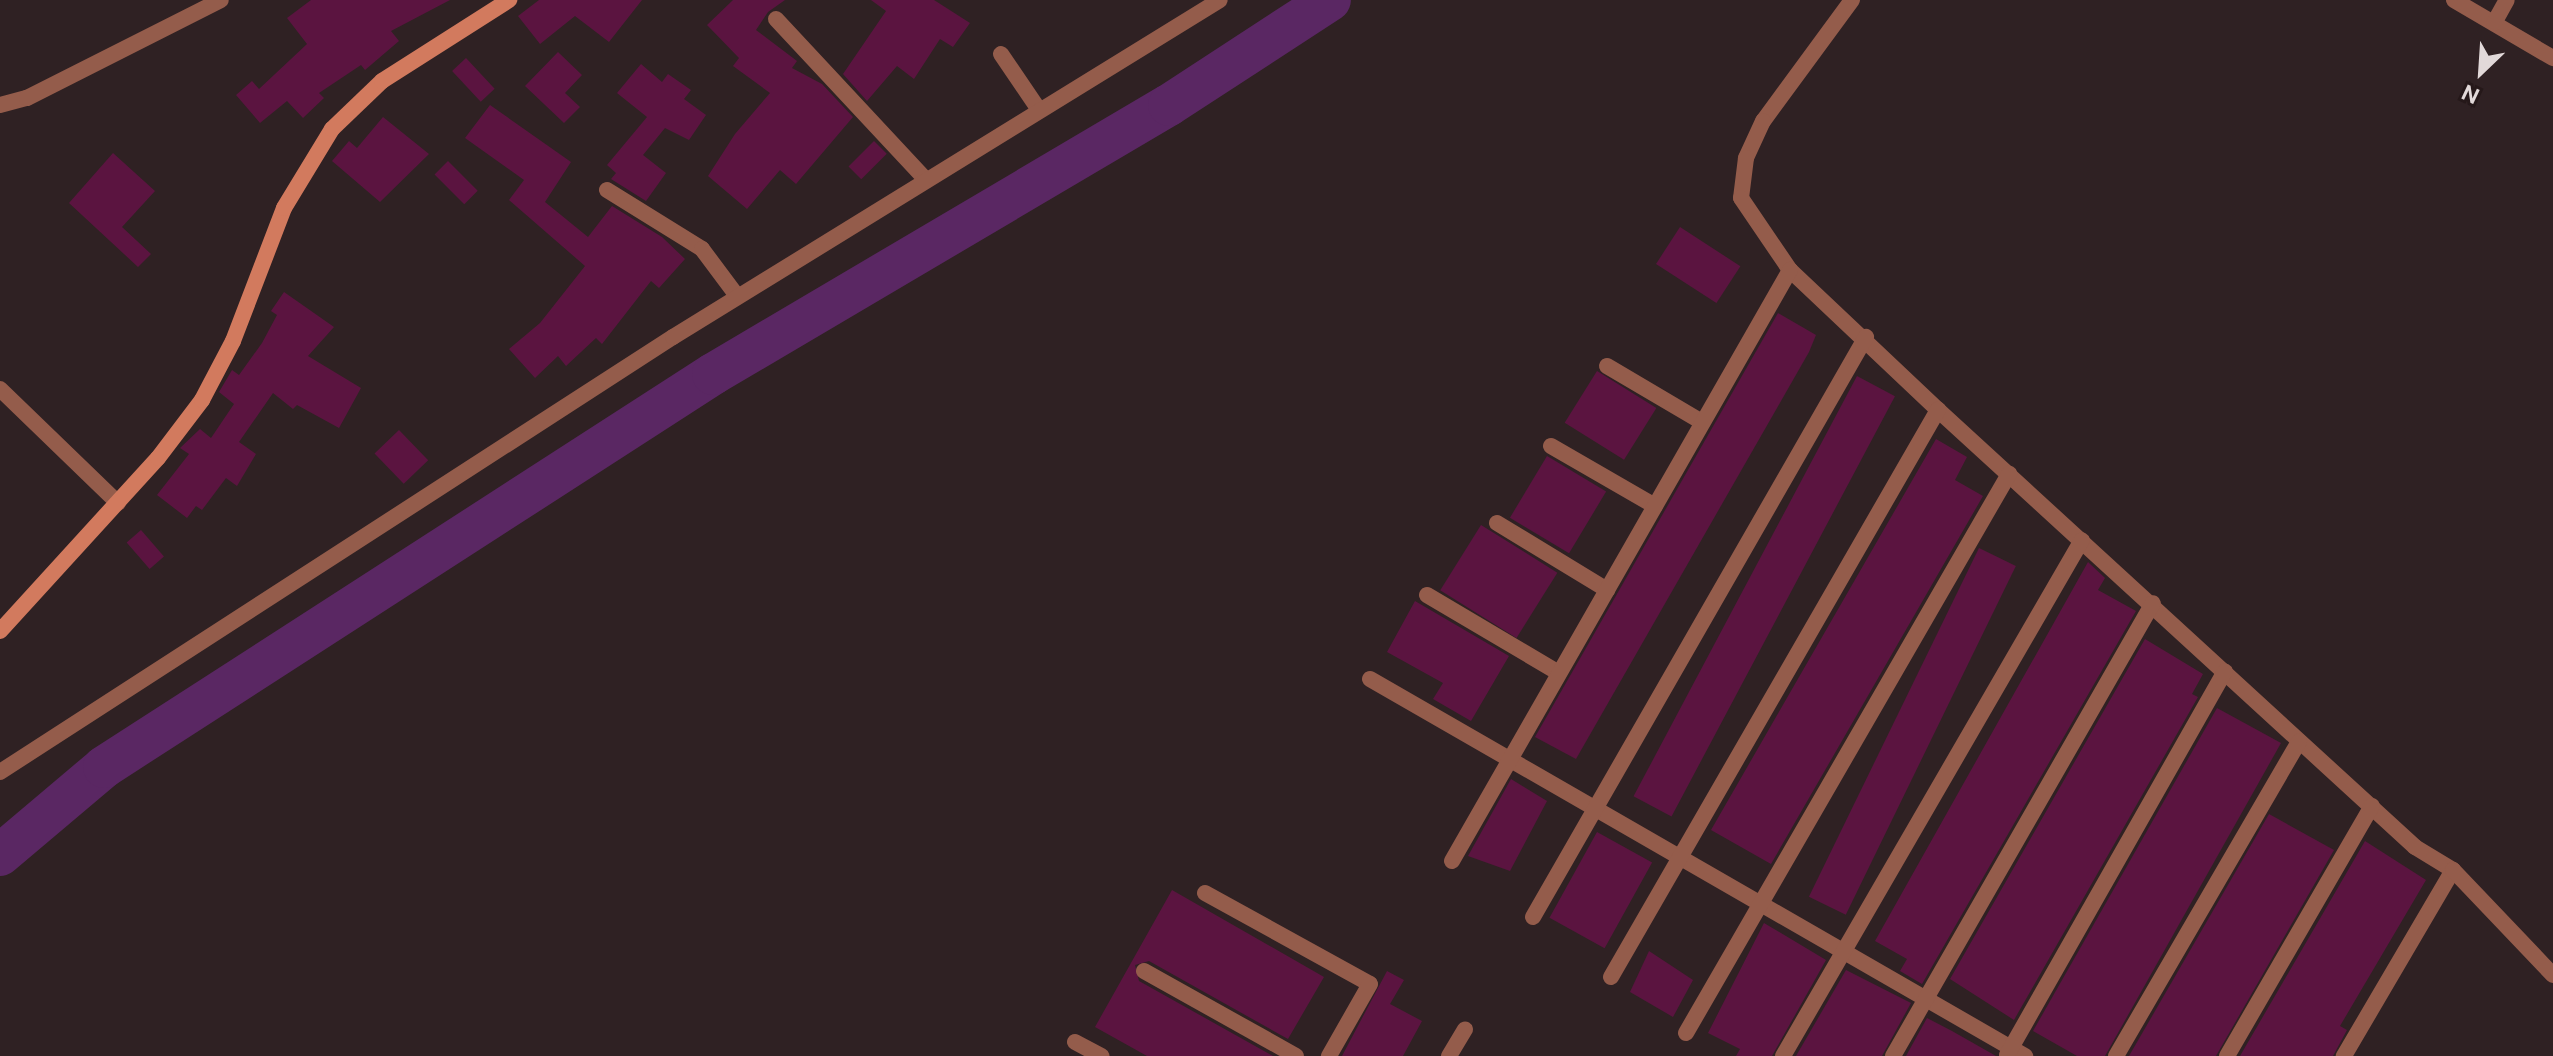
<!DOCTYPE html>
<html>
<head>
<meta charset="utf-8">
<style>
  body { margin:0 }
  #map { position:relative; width:2553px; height:1056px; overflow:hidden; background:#2f2123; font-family:"DM Sans",sans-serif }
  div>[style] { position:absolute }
  .river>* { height:42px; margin:-21px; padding:0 21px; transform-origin:21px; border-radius:21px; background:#5a2763 }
  .building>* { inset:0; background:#5b1440; transform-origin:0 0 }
  .minor>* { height:16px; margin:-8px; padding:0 8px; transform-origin:8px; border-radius:8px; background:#945c4b }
  .tertiary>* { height:16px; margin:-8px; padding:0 8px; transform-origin:8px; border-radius:8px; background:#945c4b }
  .secondary>* { height:16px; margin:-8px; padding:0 8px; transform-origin:8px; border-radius:8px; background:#d27a5e }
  span { translate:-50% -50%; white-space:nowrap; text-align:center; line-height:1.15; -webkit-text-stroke:6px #251819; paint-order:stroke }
  .north { position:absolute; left:2441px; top:32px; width:80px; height:80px; -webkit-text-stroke:6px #251819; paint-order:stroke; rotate:205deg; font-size:22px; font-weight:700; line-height:32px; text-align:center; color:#e2d9d9 }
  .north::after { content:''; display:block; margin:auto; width:28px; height:36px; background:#e2d9d9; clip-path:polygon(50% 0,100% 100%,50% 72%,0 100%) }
</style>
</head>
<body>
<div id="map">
  <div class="river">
    <i style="left:0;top:855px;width:136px;rotate:-40.2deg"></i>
    <i style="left:104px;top:767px;width:725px;rotate:-32.83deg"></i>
    <i style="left:713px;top:374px;width:529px;rotate:-30.54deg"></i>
    <i style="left:1169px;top:105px;width:192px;rotate:-33.1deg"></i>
  </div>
  <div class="building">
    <i style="clip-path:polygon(311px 0,450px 0,391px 31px,399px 41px,365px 70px,361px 65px,319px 93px,324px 98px,303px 118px,287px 101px,260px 123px,236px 95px,252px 81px,259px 89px,307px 44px,287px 18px)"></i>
    <i style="clip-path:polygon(539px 0,642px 0,609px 42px,575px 16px,540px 44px,518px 16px)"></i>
    <i style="clip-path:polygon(733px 0,785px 0,768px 12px,756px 30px,797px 61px,792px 68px,822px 84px,853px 117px,796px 184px,780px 170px,747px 209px,708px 176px,735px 134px,770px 93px,733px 66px,739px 58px,707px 25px)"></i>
    <i style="clip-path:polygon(871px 0,934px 0,970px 23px,953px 47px,940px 39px,914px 79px,897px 66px,867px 101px,843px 74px,886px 11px)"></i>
    <i style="clip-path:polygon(558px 52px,582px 75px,565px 93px,580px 107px,564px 123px,525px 86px)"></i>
    <i style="left:466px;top:58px;width:42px;height:19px;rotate:47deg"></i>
    <i style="clip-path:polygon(641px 64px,662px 82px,668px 74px,691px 90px,684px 99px,706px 115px,689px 140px,665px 128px,643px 155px,666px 173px,646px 201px,611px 179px,616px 173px,607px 165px,647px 117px,617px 93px)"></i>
    <i style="clip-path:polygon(490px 105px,571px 162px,545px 202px,588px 237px,612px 206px,662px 237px,685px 259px,659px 288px,651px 281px,602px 344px,596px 338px,566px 366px,558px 356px,535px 378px,509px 349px,540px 323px,585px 266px,509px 200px,524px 180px,465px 138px)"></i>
    <i style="clip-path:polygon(383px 117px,429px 154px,380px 202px,332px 161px,349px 141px,357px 148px)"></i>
    <i style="left:874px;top:141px;width:18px;height:36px;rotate:45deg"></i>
    <i style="clip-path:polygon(113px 153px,155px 191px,122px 227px,151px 254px,138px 267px,69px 203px)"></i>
    <i style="left:448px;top:161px;width:42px;height:19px;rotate:45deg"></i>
    <i style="left:1680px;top:227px;width:72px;height:44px;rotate:33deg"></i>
    <i style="clip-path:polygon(284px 292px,334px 327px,308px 356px,361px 388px,339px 428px,297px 405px,293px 409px,273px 393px,239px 442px,256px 454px,237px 486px,226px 478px,202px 510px,196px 506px,187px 518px,157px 495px,189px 454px,180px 448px,200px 429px,211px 438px,234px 404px,219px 392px,232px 370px,239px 375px,262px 343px,277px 315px,271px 311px)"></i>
    <i style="clip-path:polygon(1778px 313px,1816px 335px,1809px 352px,1576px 759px,1535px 737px)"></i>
    <i style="left:1597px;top:371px;width:70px;height:61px;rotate:32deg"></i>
    <i style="left:1857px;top:376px;width:43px;height:476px;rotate:28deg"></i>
    <i style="left:399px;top:430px;width:42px;height:34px;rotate:46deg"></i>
    <i style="clip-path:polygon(1936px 439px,1967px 457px,1955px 480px,1983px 496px,1771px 864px,1711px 830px)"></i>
    <i style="left:1547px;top:456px;width:69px;height:72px;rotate:31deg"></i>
    <i style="left:1481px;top:525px;width:90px;height:77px;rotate:32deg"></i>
    <i style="left:141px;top:530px;width:35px;height:19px;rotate:49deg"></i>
    <i style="left:1979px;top:548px;width:41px;height:388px;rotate:26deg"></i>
    <i style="clip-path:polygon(2088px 562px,2105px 578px,2098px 590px,2136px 611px,1922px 984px,1900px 971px,1907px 959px,1875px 941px)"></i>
    <i style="clip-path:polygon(1415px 601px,1509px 656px,1471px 721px,1433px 699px,1443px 683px,1387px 652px)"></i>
    <i style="clip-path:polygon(2145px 639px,2203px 674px,2192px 694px,2198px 697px,2014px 1020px,1950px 979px)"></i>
    <i style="clip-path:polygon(2217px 708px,2281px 743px,2105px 1056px,2077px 1056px,2033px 1031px)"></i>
    <i style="clip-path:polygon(1511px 779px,1547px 801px,1510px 871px,1468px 856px)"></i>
    <i style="clip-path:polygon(2269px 814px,2334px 850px,2216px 1056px,2129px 1056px)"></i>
    <i style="left:1597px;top:832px;width:63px;height:98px;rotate:29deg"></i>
    <i style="clip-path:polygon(2365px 841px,2426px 880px,2340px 1026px,2347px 1030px,2333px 1056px,2240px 1056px)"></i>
    <i style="clip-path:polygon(1172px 890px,1324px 977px,1288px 1039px,1149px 961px,1135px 965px,1139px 981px,1273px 1056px,1147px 1056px,1095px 1027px)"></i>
    <i style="clip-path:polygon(1764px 923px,1826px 960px,1772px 1056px,1736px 1056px,1740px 1049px,1708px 1033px)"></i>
    <i style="clip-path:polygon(1649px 951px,1693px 980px,1673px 1017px,1630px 992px)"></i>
    <i style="clip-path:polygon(1846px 970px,1911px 1003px,1882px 1056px,1796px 1056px)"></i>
    <i style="clip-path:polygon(1387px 971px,1404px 980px,1390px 1004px,1422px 1021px,1403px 1056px,1342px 1056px)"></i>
    <i style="clip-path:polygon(1927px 1018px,1952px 1031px,1996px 1056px,1906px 1056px)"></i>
  </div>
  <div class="minor">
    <i style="left:1852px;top:0;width:150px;rotate:126.3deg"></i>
    <i style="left:1763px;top:121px;width:41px;rotate:114.7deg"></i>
    <i style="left:1746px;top:158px;width:40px;rotate:97.1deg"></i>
    <i style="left:1741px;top:198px;width:87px;rotate:55.8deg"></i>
    <i style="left:1790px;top:270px;width:204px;rotate:43.4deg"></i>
    <i style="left:1938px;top:410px;width:647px;rotate:42.49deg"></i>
    <i style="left:2415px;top:847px;width:44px;rotate:31.2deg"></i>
    <i style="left:2453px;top:870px;width:216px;rotate:120.4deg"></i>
    <i style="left:2454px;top:0;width:115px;rotate:30.4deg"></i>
    <i style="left:776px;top:19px;width:219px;rotate:47deg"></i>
    <i style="left:2494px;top:23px;width:26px;rotate:-61deg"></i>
    <i style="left:1001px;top:54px;width:68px;rotate:55.8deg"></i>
    <i style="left:0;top:105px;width:28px;rotate:-15deg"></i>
    <i style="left:27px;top:98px;width:217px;rotate:-26.8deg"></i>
    <i style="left:607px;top:190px;width:112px;rotate:31.8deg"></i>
    <i style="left:702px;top:249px;width:59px;rotate:53.3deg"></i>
    <i style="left:1607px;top:366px;width:110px;rotate:30.5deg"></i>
    <i style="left:0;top:389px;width:164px;rotate:44deg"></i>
    <i style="left:1551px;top:446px;width:120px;rotate:30deg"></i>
    <i style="left:1497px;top:523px;width:129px;rotate:31.3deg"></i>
    <i style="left:1427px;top:595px;width:153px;rotate:30.6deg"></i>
    <i style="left:1370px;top:679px;width:756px;rotate:29.92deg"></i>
    <i style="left:1452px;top:861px;width:681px;rotate:-60.23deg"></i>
    <i style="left:2453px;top:870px;width:145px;rotate:46.4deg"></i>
    <i style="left:1205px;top:893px;width:188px;rotate:28.9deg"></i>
    <i style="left:1370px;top:984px;width:83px;rotate:119.7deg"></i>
    <i style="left:1533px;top:917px;width:669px;rotate:-60.14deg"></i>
    <i style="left:1144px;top:971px;width:174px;rotate:29.2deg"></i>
    <i style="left:1611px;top:977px;width:655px;rotate:-60.03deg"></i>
    <i style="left:1686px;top:1033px;width:646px;rotate:-59.98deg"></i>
    <i style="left:1075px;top:1042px;width:30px;rotate:28deg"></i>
    <i style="left:2007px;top:1055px;width:441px;rotate:-60.4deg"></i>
    <i style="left:1449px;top:1056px;width:31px;rotate:-59deg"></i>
    <i style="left:1783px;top:1056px;width:596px;rotate:-59.91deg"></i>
    <i style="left:1893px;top:1056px;width:522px;rotate:-60.15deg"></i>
    <i style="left:2116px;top:1056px;width:364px;rotate:-59.8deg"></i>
    <i style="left:2227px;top:1056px;width:289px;rotate:-59.9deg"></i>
  </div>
  <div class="tertiary">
    <i style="left:0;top:772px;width:801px;rotate:-32.88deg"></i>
    <i style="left:673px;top:337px;width:642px;rotate:-31.64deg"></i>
  </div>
  <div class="secondary">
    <i style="left:0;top:631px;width:234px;rotate:-47.6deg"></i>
    <i style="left:158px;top:458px;width:73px;rotate:-52.8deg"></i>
    <i style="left:202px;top:400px;width:67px;rotate:-62.3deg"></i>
    <i style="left:233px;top:341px;width:142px;rotate:-69deg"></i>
    <i style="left:284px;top:208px;width:92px;rotate:-58.7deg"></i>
    <i style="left:332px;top:129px;width:69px;rotate:-43.8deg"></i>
    <i style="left:382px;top:81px;width:151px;rotate:-32.5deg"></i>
  </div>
  <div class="north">N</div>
</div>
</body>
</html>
